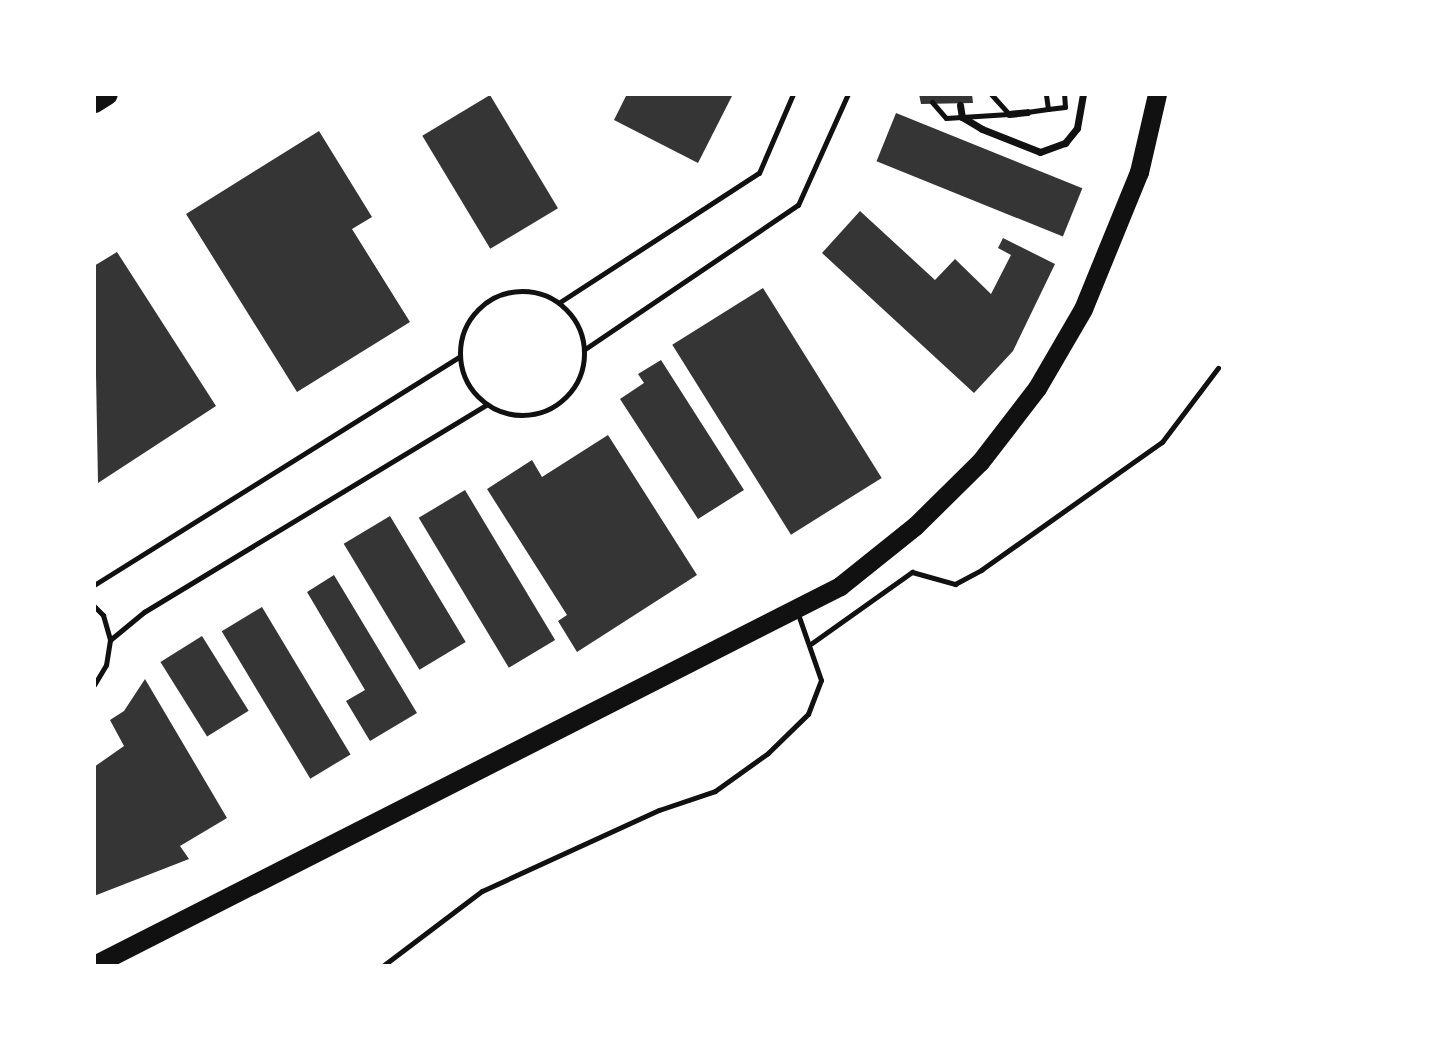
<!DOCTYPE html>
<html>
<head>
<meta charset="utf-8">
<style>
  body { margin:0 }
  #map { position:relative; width:1437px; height:1060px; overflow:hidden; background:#fff; font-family:"Space Grotesk",sans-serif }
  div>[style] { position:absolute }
  .building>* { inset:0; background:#353535; transform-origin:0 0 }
  .service>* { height:5px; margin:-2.5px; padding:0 2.5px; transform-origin:2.5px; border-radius:2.5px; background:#111 }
  .service>.ring { margin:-2.5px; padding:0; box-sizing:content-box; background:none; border:5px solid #111; border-radius:50% }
  .minor>* { height:7px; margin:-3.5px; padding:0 3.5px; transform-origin:3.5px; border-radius:3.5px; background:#111 }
  .trunk>* { height:19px; margin:-9.5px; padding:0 9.5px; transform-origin:9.5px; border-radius:9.5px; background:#111 }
  .motorway>* { height:21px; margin:-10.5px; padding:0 10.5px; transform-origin:10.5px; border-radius:10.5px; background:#111 }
  span { translate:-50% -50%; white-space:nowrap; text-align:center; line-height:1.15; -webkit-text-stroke:7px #fff; paint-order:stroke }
  .frame { position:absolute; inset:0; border:96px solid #fff; pointer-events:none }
</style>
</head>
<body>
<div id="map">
  <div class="building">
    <i style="clip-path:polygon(627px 94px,733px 94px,698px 163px,614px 120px)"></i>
    <i style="clip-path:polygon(919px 94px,972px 94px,973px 103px,921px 104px)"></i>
    <i style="left:490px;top:95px;width:132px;height:79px;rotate:59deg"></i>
    <i style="left:896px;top:113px;width:201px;height:52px;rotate:22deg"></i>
    <i style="clip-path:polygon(319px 131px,372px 217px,352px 229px,410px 322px,297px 392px,186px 214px)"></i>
    <i style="clip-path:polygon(860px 211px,935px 280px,955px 259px,991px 294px,1011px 255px,998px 248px,1003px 238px,1055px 264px,1013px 351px,974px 393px,822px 253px)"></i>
    <i style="clip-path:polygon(117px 252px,216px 406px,98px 483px,94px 266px)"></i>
    <i style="left:763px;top:288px;width:224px;height:107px;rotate:58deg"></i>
    <i style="clip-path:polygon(661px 360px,744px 490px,698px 519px,620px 399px,644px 383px,638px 374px)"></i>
    <i style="clip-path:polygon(608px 435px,697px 575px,577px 652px,558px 621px,567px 615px,487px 489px,532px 460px,542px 477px)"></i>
    <i style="left:465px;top:490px;width:175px;height:54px;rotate:59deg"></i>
    <i style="left:390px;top:516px;width:147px;height:54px;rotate:59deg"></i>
    <i style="clip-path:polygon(334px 575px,417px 713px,370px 741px,346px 701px,365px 690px,307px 592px)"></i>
    <i style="left:262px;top:607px;width:172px;height:47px;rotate:59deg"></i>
    <i style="left:202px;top:636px;width:88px;height:49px;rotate:58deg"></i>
    <i style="clip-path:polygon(145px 679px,227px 818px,180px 846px,189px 859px,94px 896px,94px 767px,124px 746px,110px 720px,124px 711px)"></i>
  </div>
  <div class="service">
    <i style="left:991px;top:94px;width:27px;rotate:48deg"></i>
    <i style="left:932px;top:102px;width:21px;rotate:49deg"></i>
    <i style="left:946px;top:118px;width:63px;rotate:-3.6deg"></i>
    <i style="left:1048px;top:109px;width:17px;rotate:-7deg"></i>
    <i style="left:1065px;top:107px;width:13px;rotate:-94deg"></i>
    <i style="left:1027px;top:112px;width:21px;rotate:-8deg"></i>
    <i style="left:1048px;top:109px;width:15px;rotate:-98deg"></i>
    <i class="ring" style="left:460px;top:291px;width:119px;height:119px"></i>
    <i style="left:560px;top:302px;width:237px;rotate:-33deg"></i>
    <i style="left:759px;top:173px;width:86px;rotate:-66.7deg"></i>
    <i style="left:585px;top:349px;width:257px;rotate:-34.1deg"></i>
    <i style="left:798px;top:205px;width:122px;rotate:-65.8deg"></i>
    <i style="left:94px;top:585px;width:430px;rotate:-32deg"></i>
    <i style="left:94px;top:606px;width:13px;rotate:45deg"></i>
    <i style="left:103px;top:615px;width:26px;rotate:74deg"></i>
    <i style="left:110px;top:640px;width:25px;rotate:99deg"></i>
    <i style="left:106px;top:665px;width:23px;rotate:121deg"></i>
    <i style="left:110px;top:640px;width:44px;rotate:-39.5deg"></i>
    <i style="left:144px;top:612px;width:400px;rotate:-31.2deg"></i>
    <i style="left:812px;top:643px;width:123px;rotate:-35.4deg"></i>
    <i style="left:912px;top:572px;width:45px;rotate:15.6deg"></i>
    <i style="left:955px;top:584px;width:30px;rotate:-28deg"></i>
    <i style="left:981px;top:570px;width:222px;rotate:-35.3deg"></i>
    <i style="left:1162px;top:442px;width:93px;rotate:-52.9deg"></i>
    <i style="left:384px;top:965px;width:123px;rotate:-37.1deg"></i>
    <i style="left:482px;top:891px;width:195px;rotate:-24.6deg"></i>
    <i style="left:659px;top:810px;width:59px;rotate:-18.7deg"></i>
    <i style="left:715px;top:791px;width:65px;rotate:-35.6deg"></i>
    <i style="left:768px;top:753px;width:56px;rotate:-44.3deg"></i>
    <i style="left:808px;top:714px;width:36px;rotate:-69deg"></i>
    <i style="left:821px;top:680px;width:73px;rotate:-109.2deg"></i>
  </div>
  <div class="minor">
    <i style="left:960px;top:105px;width:12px;rotate:81deg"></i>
    <i style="left:962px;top:117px;width:23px;rotate:31deg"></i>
    <i style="left:982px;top:129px;width:62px;rotate:21.6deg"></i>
    <i style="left:1040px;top:152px;width:27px;rotate:-20deg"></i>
    <i style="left:1065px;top:143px;width:19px;rotate:-51deg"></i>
    <i style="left:1077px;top:128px;width:35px;rotate:-80deg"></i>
    <i style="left:1009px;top:114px;width:18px;rotate:-6deg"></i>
  </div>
  <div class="trunk">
    <i style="left:94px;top:965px;width:837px;rotate:-26.93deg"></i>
    <i style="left:840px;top:586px;width:96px;rotate:-38.7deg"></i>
    <i style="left:915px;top:526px;width:91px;rotate:-44.6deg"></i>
    <i style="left:980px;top:462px;width:93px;rotate:-52.4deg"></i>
    <i style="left:1037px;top:388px;width:91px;rotate:-59.8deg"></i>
    <i style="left:1083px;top:309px;width:148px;rotate:-67.8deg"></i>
    <i style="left:1139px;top:172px;width:80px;rotate:-77deg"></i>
  </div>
  <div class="motorway">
    <i style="left:94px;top:102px;width:15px;rotate:-32deg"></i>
  </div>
  <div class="frame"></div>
</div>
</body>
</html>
